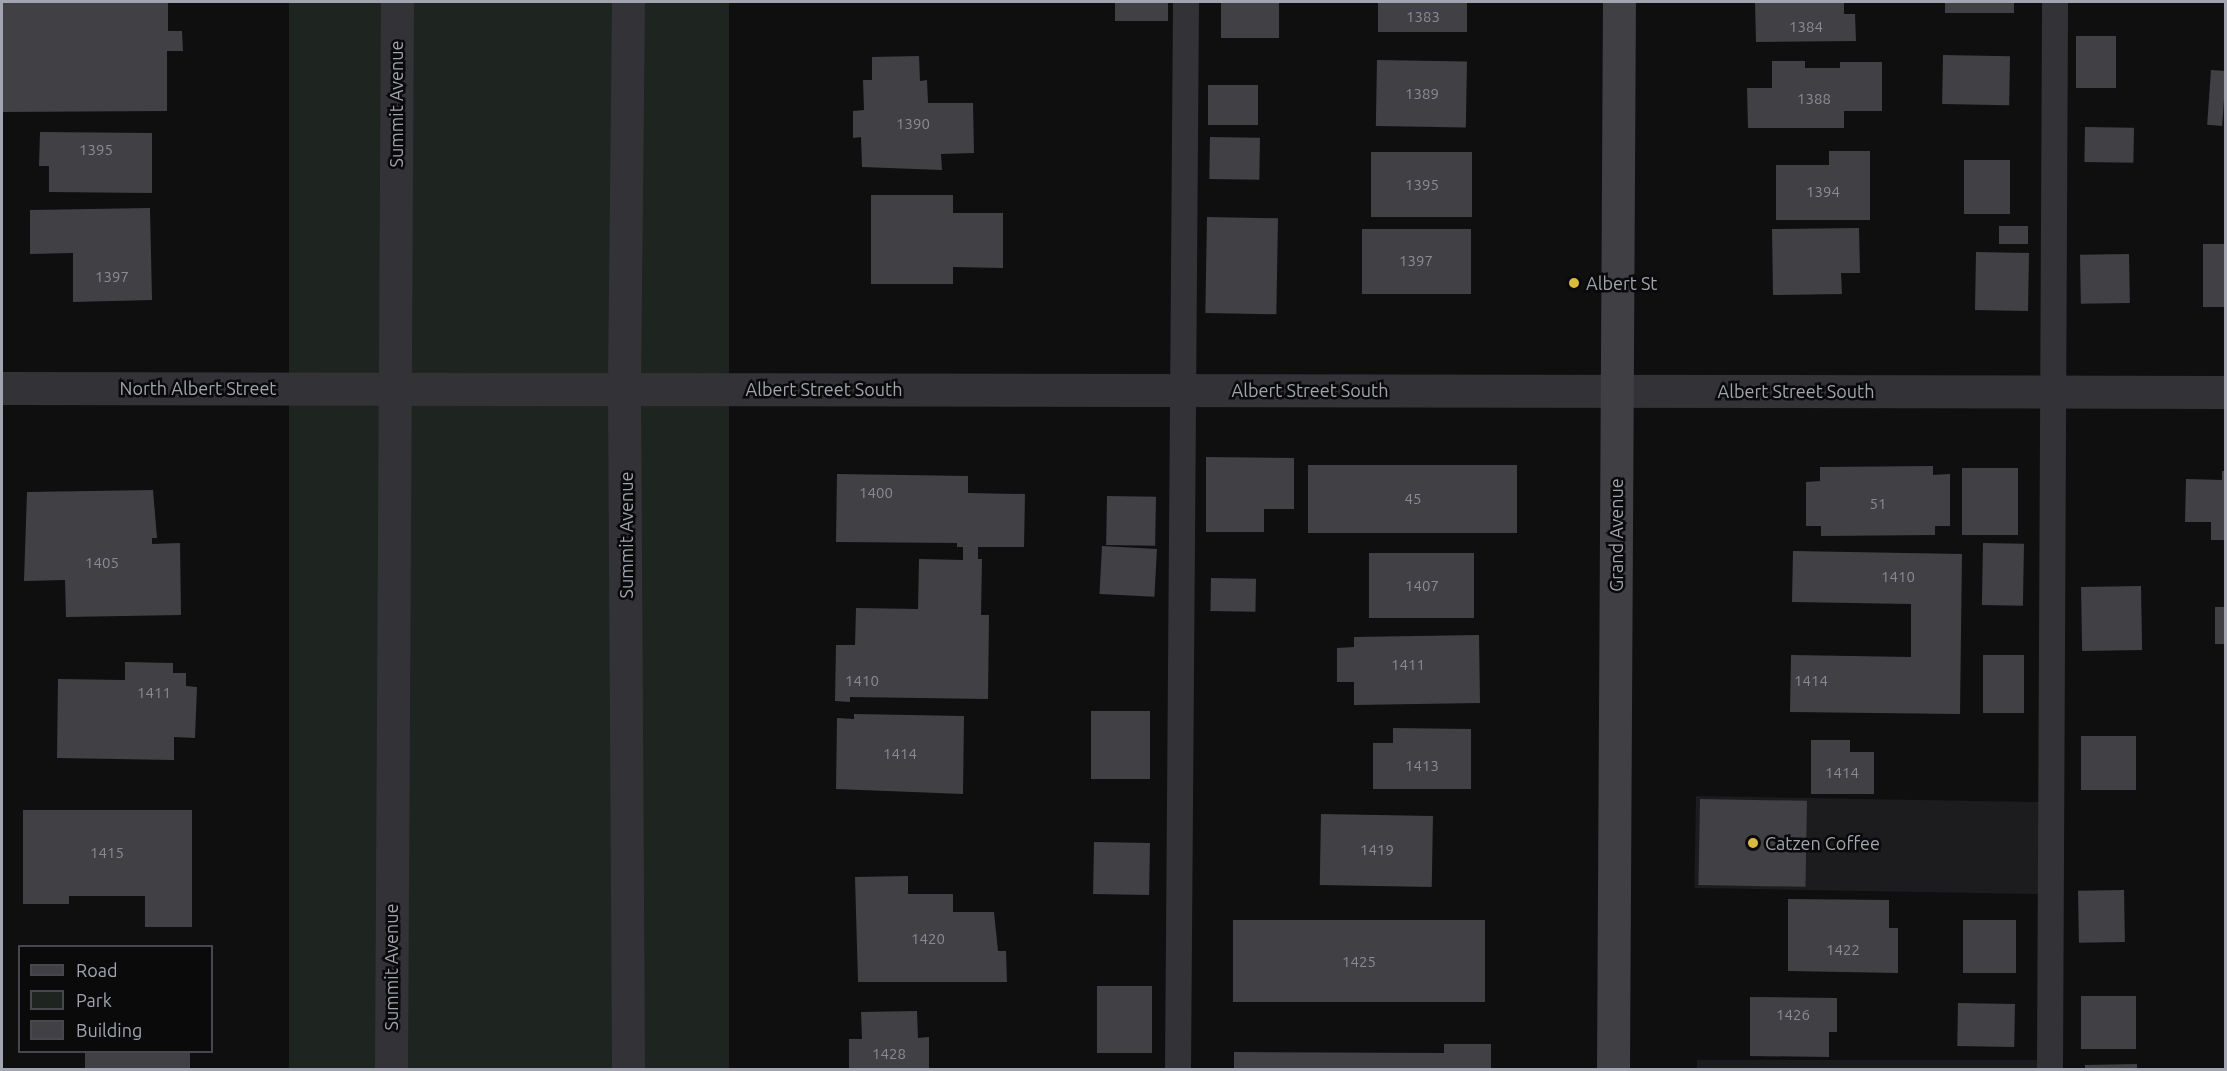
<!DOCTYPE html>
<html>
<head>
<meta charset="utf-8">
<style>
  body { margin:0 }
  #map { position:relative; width:2227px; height:1071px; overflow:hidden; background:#0f0f10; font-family:Ubuntu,sans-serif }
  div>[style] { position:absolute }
  .built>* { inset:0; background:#1c1b1d; transform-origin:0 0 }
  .green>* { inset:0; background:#1e241f; transform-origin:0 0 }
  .building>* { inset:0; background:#414145; transform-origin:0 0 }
  .service>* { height:26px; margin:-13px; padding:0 13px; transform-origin:13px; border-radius:13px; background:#333337 }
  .minor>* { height:33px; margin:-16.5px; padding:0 16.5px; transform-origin:16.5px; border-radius:16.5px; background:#333337 }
  .tertiary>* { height:33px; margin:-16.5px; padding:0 16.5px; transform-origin:16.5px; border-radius:16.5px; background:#333337 }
  .secondary>* { height:33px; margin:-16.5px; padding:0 16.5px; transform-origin:16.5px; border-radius:16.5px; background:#3f3f44 }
  .dots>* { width:16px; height:16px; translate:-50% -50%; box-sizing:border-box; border:3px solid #0a0a0b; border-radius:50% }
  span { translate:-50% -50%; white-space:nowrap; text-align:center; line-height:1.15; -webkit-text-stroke:5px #0a0a0b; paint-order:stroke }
  .number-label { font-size:15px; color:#8a8b94 }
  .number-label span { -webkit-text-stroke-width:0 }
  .street-label { font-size:18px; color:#a2a4af }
  .poi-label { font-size:18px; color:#a2a4af }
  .left { translate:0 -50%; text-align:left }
  .frame { position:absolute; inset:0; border:3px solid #a2a4af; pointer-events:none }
  .legend { position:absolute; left:18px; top:945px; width:195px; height:108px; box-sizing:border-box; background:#0a0a0b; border:2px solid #47484d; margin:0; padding:8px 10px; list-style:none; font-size:18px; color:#a2a4af }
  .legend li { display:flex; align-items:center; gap:12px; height:30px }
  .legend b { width:30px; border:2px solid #47484d }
</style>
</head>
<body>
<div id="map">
  <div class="built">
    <i style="left:1696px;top:796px;width:347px;height:92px;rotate:1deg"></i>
    <i style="left:2052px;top:1060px;width:9px;height:355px;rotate:90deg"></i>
  </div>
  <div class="green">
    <i style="left:289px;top:2px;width:440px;height:1068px"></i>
  </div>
  <div class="building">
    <i style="clip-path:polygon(2px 2px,168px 2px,168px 31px,182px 31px,183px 51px,167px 51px,167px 111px,2px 112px)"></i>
    <i style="left:1115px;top:2px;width:53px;height:19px"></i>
    <i style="left:1221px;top:2px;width:58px;height:36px"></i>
    <i style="left:1378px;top:2px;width:89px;height:30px"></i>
    <i style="clip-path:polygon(1755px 2px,1844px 2px,1844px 14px,1855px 14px,1856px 41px,1756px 42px)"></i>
    <i style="left:1945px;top:2px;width:69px;height:11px"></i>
    <i style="left:2076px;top:36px;width:40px;height:52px"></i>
    <i style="left:1943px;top:55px;width:67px;height:49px;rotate:1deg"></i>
    <i style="clip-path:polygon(919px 56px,920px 81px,927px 80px,928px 103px,973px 103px,974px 153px,941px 154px,942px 170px,862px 167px,861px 137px,853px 138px,853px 111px,864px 110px,863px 80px,872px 80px,872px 57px)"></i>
    <i style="left:1377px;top:60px;width:90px;height:66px;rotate:1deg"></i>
    <i style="clip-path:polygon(1772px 61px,1805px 61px,1805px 68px,1840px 68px,1840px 62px,1882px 62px,1882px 111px,1844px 111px,1844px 128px,1748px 128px,1747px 88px,1772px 88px)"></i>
    <i style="left:2211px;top:70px;width:15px;height:55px;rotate:4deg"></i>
    <i style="left:1208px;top:85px;width:50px;height:40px"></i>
    <i style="left:2085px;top:127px;width:49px;height:35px;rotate:1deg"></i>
    <i style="clip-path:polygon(40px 132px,152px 133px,152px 193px,49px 192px,49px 166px,39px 166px)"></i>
    <i style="left:1210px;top:137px;width:50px;height:42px;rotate:1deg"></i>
    <i style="clip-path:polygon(1829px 151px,1870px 151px,1870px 220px,1776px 220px,1776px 165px,1829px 165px)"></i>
    <i style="left:1472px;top:152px;width:65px;height:101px;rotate:90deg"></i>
    <i style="left:1964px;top:160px;width:46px;height:54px"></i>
    <i style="clip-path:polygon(871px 195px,953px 195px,953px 213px,1003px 213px,1003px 268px,953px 267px,953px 284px,871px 284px)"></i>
    <i style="clip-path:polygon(150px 208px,152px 300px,73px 302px,73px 253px,30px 254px,30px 210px)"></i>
    <i style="left:1207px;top:217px;width:71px;height:96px;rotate:1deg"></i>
    <i style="left:1999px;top:226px;width:29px;height:18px"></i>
    <i style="clip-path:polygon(1859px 228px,1860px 273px,1841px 273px,1842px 294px,1773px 295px,1772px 229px)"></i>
    <i style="left:1362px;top:229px;width:109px;height:65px"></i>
    <i style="left:2226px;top:244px;width:63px;height:23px;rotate:90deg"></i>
    <i style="left:1976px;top:252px;width:53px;height:58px;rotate:1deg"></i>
    <i style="left:2129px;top:254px;width:49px;height:49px;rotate:89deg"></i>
    <i style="clip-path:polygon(1206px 457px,1294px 458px,1294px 509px,1264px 509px,1264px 532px,1206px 532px)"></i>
    <i style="left:1308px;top:465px;width:209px;height:68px"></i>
    <i style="clip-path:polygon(1933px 466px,1933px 475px,1950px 474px,1950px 526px,1935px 526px,1935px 535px,1821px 536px,1821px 526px,1806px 526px,1806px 482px,1820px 481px,1820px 467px)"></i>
    <i style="left:1962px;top:468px;width:56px;height:67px"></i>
    <i style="clip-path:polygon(2222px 471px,2226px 471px,2226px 540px,2211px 540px,2211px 522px,2185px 522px,2186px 479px,2222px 480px)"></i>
    <i style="clip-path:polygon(837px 474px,968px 476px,968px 493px,1025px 494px,1024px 547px,978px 547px,978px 559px,982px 559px,981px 615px,989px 615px,988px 699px,850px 697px,850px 702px,835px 701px,836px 645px,855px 645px,856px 608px,918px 609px,919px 559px,963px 560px,963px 547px,957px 547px,957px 543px,836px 542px)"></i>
    <i style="clip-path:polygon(153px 490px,157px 538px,152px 538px,152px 544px,180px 543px,181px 615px,66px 617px,65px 580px,24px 581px,27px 492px)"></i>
    <i style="left:1107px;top:496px;width:49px;height:49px;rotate:1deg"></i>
    <i style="left:1983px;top:543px;width:41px;height:62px;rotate:1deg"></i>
    <i style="left:1102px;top:546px;width:55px;height:48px;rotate:3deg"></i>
    <i style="clip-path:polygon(1793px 551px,1962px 554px,1960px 714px,1790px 712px,1791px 655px,1911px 657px,1911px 604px,1792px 602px)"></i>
    <i style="left:1474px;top:553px;width:65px;height:105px;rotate:90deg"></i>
    <i style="left:1211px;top:578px;width:45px;height:33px;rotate:1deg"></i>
    <i style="left:2141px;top:586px;width:64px;height:60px;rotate:89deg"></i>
    <i style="left:2215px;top:607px;width:11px;height:37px"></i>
    <i style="clip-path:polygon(1479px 635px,1480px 703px,1354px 705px,1354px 682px,1337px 682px,1337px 648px,1354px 647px,1354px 637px)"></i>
    <i style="left:1983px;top:655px;width:41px;height:58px"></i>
    <i style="clip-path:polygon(125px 662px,173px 663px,173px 673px,186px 673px,186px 686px,197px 687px,195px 738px,174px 737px,174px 760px,57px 758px,58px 679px,125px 680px)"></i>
    <i style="left:1091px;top:711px;width:59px;height:68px"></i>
    <i style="clip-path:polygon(854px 714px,964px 716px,963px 794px,836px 789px,837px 718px,854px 719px)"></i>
    <i style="clip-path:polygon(1393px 728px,1471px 729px,1471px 789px,1373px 789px,1373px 743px,1393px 743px)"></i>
    <i style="left:2081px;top:736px;width:55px;height:54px"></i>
    <i style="clip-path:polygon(1811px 740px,1850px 740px,1850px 752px,1874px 752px,1874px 794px,1811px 794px)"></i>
    <i style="left:1700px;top:799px;width:107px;height:86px;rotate:1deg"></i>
    <i style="clip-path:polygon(23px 810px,192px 810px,192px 927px,145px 927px,145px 896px,69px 896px,69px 904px,23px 904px)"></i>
    <i style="left:1321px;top:814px;width:112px;height:71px;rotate:1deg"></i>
    <i style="left:1094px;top:842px;width:56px;height:52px;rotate:1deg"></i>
    <i style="clip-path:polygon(908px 876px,908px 894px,953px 894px,953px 912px,994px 912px,998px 951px,1006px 951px,1007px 982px,858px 982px,855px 877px)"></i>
    <i style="left:2124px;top:890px;width:52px;height:46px;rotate:89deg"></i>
    <i style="clip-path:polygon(1788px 899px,1889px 900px,1889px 928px,1898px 928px,1898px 973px,1788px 971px)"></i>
    <i style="left:1233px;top:920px;width:252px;height:82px"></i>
    <i style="left:1963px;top:920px;width:53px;height:53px"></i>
    <i style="left:1097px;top:986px;width:55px;height:67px"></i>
    <i style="left:2136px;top:996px;width:53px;height:55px;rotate:90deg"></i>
    <i style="clip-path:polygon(1750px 997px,1837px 998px,1837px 1032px,1829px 1032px,1829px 1057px,1750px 1056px)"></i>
    <i style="left:1958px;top:1003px;width:57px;height:43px;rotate:1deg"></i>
    <i style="clip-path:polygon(917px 1011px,918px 1038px,929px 1037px,929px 1070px,849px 1070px,849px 1039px,862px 1039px,861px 1012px)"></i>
    <i style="clip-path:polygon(1444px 1044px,1491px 1044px,1491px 1070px,1234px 1070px,1234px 1052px,1444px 1053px)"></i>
    <i style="left:85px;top:1052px;width:105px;height:18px"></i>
    <i style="clip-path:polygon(2137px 1064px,2137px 1070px,2085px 1070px,2085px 1065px)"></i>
  </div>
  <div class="service">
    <i style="left:1178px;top:1070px;width:1068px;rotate:-89.57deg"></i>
    <i style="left:2050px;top:1070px;width:1068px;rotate:-89.73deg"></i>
  </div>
  <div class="minor">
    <i style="left:2px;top:388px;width:2224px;rotate:0.1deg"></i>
  </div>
  <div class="tertiary">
    <i style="left:628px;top:2px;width:387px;rotate:90.6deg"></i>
    <i style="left:624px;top:389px;width:681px;rotate:89.66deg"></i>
    <i style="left:391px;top:1070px;width:1068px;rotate:-89.68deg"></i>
  </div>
  <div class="secondary">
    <i style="left:1613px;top:1070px;width:1068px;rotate:-89.68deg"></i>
  </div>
  <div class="dots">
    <i style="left:1574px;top:283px;background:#dabb3d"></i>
    <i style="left:1753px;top:843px;background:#dabb3d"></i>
  </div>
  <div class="number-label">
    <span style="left:1423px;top:17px">1383</span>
    <span style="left:1806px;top:27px">1384</span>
    <span style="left:1422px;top:94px">1389</span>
    <span style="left:1814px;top:99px">1388</span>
    <span style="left:913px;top:124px">1390</span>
    <span style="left:96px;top:150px">1395</span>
    <span style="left:1422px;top:185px">1395</span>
    <span style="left:1823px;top:192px">1394</span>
    <span style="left:1416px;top:261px">1397</span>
    <span style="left:112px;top:277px">1397</span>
    <span style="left:876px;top:493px">1400</span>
    <span style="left:1413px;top:499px">45</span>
    <span style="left:1878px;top:504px">51</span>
    <span style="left:102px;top:563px">1405</span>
    <span style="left:1898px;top:577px">1410</span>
    <span style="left:1422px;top:586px">1407</span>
    <span style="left:1408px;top:665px">1411</span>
    <span style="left:862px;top:681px">1410</span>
    <span style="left:1811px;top:681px">1414</span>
    <span style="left:154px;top:693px">1411</span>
    <span style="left:900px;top:754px">1414</span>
    <span style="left:1422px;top:766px">1413</span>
    <span style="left:1842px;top:773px">1414</span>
    <span style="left:1377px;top:850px">1419</span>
    <span style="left:107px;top:853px">1415</span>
    <span style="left:928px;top:939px">1420</span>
    <span style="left:1843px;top:950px">1422</span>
    <span style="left:1359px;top:962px">1425</span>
    <span style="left:1793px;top:1015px">1426</span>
    <span style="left:889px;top:1054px">1428</span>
  </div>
  <div class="street-label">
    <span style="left:396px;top:104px;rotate:-90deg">Summit Avenue</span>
    <span style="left:198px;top:388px">North Albert Street</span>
    <span style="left:824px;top:389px">Albert Street South</span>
    <span style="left:1310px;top:390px">Albert Street South</span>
    <span style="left:1796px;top:391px">Albert Street South</span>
    <span style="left:626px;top:535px;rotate:-90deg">Summit Avenue</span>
    <span style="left:1616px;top:535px;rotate:-90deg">Grand Avenue</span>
    <span style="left:391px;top:967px;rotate:-90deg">Summit Avenue</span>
  </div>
  <div class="poi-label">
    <span class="left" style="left:1586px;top:283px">Albert St</span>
    <span class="left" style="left:1765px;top:843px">Catzen Coffee</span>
  </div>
  <div class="frame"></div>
  <ul class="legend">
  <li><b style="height:8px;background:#3f3f44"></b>Road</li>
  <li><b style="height:16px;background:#1e241f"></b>Park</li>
  <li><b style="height:16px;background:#414145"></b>Building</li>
  </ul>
</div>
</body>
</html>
